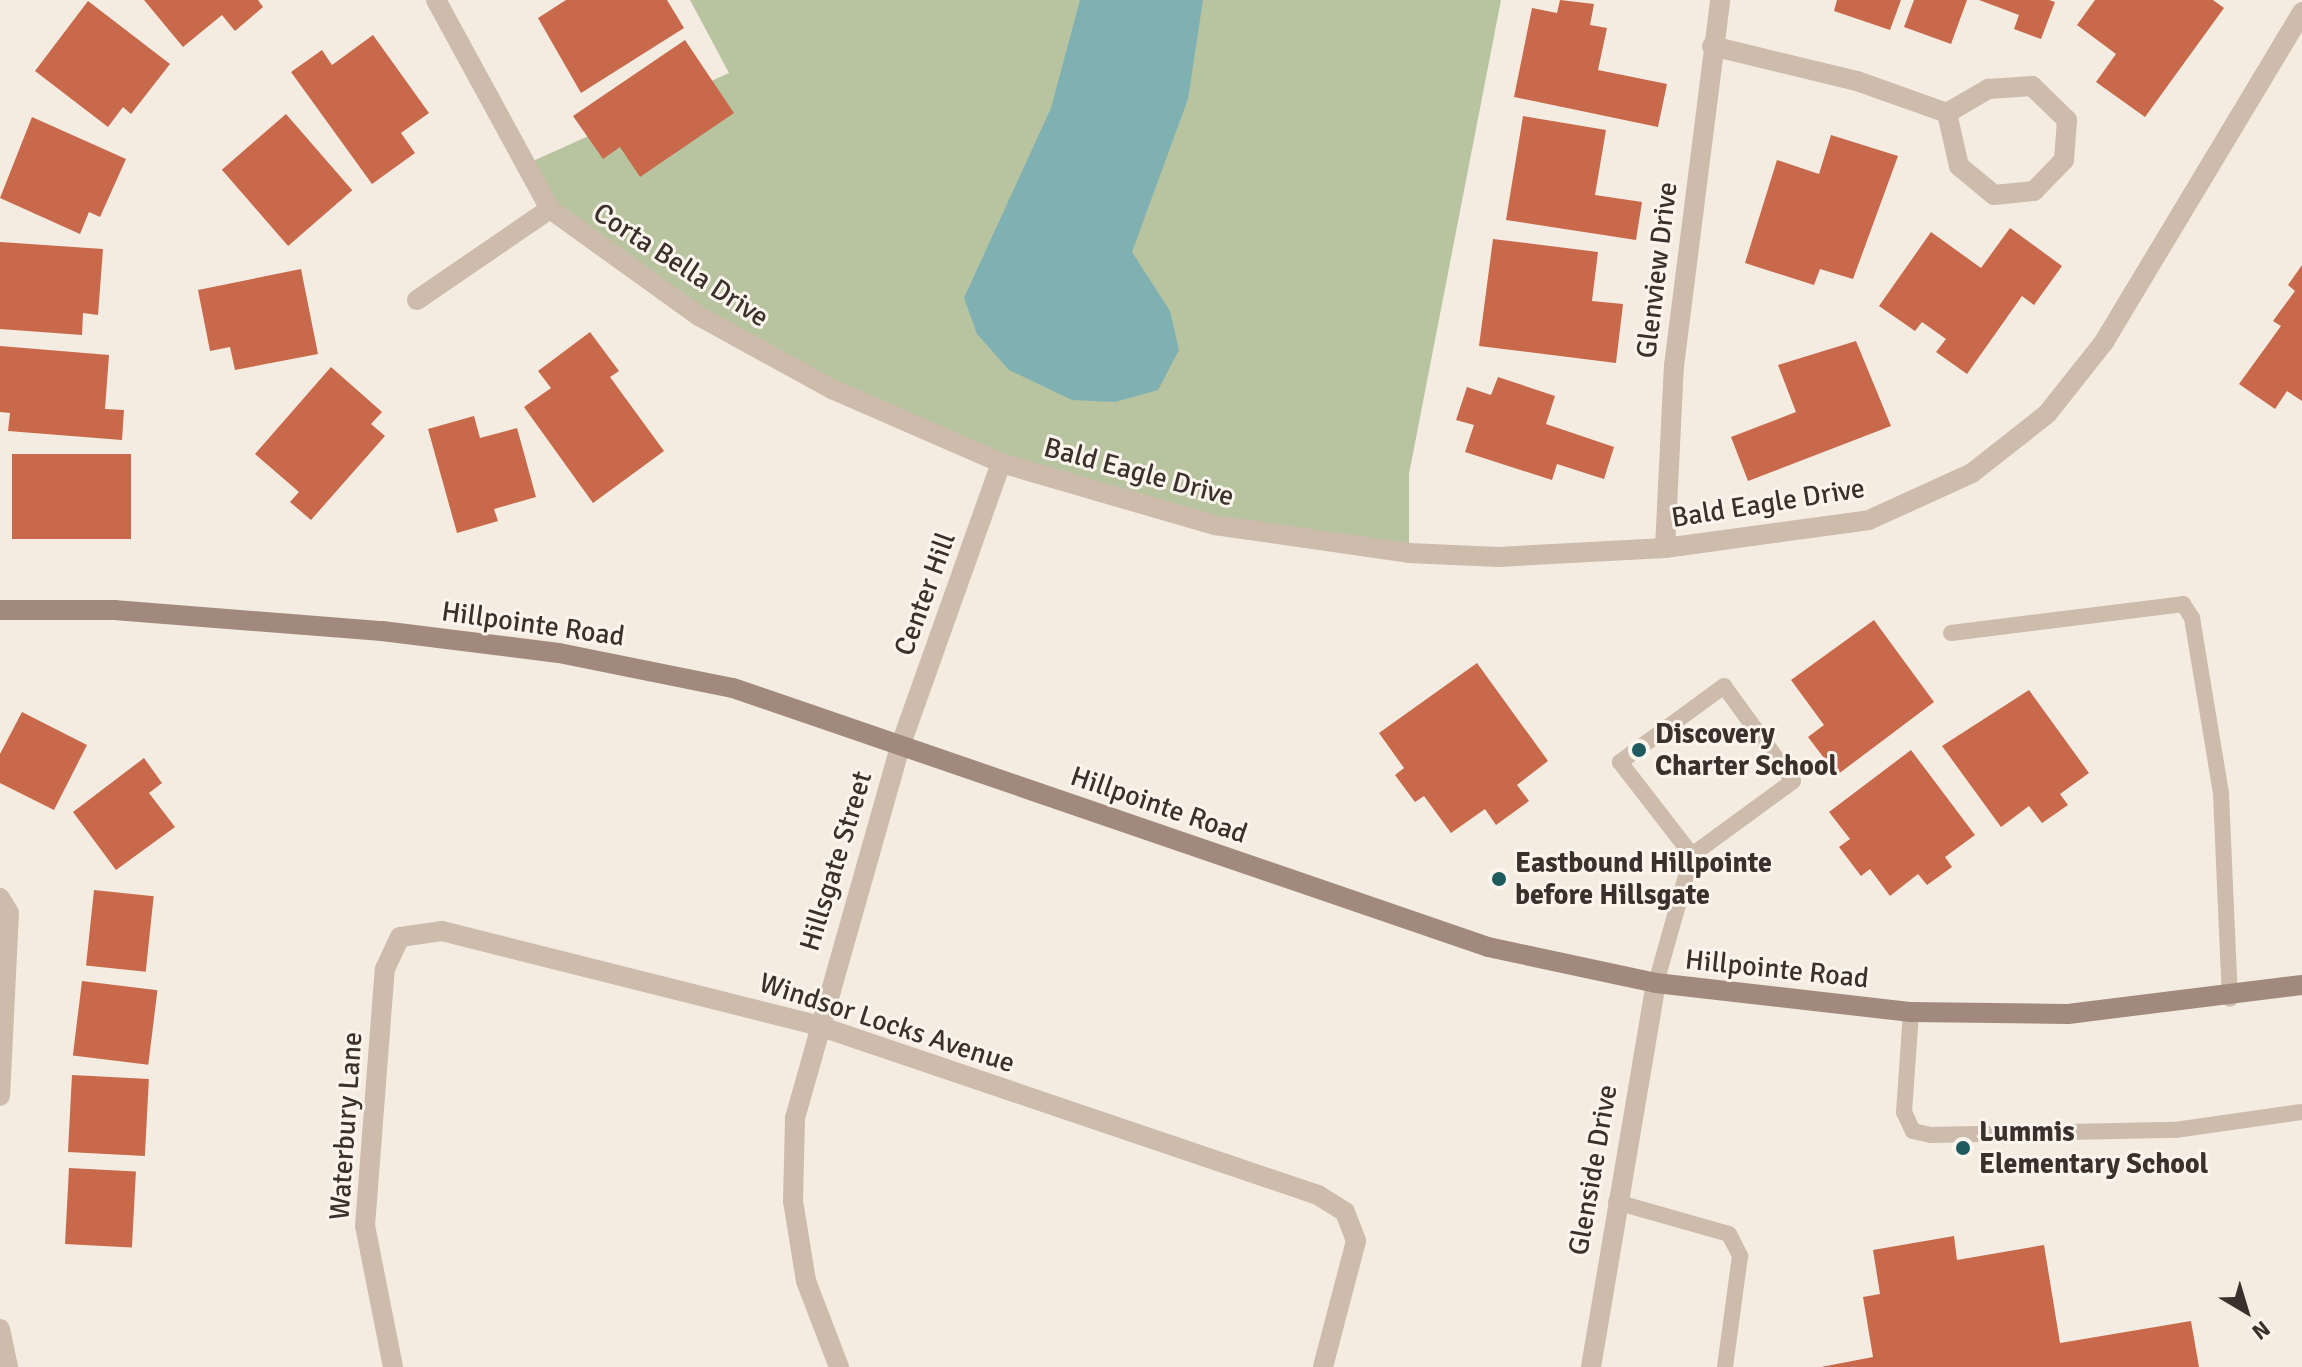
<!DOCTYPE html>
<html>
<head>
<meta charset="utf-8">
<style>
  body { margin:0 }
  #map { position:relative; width:2302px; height:1367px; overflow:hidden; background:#f4ebe1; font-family:Signika,sans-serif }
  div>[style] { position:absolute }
  .green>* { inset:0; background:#b8c4a0 }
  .water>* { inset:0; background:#7fb0b2 }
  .building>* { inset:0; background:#c8694b; transform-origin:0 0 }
  .lane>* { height:16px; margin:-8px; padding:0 8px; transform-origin:8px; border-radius:8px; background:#cdbbac }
  .street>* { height:20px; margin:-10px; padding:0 10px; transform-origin:10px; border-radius:10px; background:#cdbbac }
  .secondary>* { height:20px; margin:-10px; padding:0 10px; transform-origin:10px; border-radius:10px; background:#a18a7d }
  .dots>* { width:22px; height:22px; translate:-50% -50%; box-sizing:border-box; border:4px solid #fbf5ee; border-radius:50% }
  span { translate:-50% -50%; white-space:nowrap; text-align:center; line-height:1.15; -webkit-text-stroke:6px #fbf5ee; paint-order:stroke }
  .street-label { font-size:28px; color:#3b302b }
  .poi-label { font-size:28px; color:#3b302b; font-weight:700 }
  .left { translate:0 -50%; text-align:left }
  .north { position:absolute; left:2206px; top:1271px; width:80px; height:80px; -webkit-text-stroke:6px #fbf5ee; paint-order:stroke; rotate:142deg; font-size:22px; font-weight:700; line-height:32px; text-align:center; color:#3b302b }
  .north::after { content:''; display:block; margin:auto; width:28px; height:36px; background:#3b302b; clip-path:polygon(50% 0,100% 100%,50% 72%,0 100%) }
</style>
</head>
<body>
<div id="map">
  <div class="green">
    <i style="clip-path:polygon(690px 0,1501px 0,1409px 474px,1409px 553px,1215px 525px,1001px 463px,832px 389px,593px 247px,524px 165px,729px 73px)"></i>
  </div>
  <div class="water">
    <i style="clip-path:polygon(1080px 0,1203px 0,1188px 99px,1132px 252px,1170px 311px,1179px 350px,1158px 390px,1115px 402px,1072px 400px,1009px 370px,977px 334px,964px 298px,1051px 108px)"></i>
  </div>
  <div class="building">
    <i style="clip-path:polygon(144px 0,258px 0,263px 7px,235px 31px,222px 15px,183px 47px)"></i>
    <i style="clip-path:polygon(566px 0,667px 0,684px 28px,581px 93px,538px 18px)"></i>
    <i style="clip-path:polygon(1560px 0,1594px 4px,1590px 25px,1607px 28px,1598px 70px,1667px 84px,1658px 127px,1514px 97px,1532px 8px,1557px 13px)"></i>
    <i style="clip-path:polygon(1837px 0,1901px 0,1890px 30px,1834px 11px)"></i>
    <i style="clip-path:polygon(1914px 0,1967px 0,1951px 44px,1904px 27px)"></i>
    <i style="clip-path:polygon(1979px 0,2049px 0,2055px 2px,2041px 39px,2014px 29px,2019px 15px)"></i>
    <i style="clip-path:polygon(2095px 0,2213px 0,2224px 8px,2145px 117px,2096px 82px,2116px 54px,2077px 25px)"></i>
    <i style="clip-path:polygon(88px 1px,170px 64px,131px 114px,123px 107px,108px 127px,35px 71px)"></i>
    <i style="clip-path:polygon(373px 35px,429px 113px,401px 133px,415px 153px,372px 184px,291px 72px,322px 50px,332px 65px)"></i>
    <i style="clip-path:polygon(685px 40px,734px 113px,640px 177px,620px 147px,603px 159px,573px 116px)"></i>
    <i style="left:286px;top:114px;width:101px;height:85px;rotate:49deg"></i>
    <i style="clip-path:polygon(1523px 116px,1606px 130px,1595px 195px,1642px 202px,1636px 240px,1506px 220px)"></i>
    <i style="clip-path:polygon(32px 117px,126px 159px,100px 217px,89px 212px,80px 234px,0 198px)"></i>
    <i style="clip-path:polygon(1831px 135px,1898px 156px,1853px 279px,1820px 269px,1814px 285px,1745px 263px,1777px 160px,1819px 174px)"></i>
    <i style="clip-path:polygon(2010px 228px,2062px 266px,2034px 305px,2022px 296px,1967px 374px,1936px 352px,1946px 339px,1922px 322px,1915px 331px,1879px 306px,1931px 232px,1981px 268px)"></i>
    <i style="clip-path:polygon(1493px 239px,1598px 252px,1592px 301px,1623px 304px,1616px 363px,1479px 346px)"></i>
    <i style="clip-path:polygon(0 242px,103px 249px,98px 315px,83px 313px,82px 335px,0 329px)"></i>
    <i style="clip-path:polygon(2302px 265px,2302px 401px,2287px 391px,2275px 409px,2239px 384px,2281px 326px,2273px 321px,2295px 291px,2288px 285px)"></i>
    <i style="clip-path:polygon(301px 269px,318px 354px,235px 370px,230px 347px,210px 351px,198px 290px)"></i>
    <i style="clip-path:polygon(590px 332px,619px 371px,610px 377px,664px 451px,593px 503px,524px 407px,551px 388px,538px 371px)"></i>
    <i style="clip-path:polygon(1856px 341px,1891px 426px,1748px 481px,1731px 437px,1796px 412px,1778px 365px)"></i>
    <i style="clip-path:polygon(0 346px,109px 355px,105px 409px,124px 410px,122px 440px,8px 431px,10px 413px,0 412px)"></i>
    <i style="clip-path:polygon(331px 367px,382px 412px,371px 424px,385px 436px,311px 520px,290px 502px,299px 492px,255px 454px)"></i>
    <i style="clip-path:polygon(1498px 377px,1555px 396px,1546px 424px,1614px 447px,1604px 479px,1557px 464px,1552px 480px,1465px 452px,1474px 425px,1456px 420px,1467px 387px,1491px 395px)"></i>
    <i style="clip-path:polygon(474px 416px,480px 438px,517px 428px,536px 497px,494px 509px,498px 521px,457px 533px,428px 429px)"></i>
    <i style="left:12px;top:454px;width:119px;height:85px"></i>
    <i style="clip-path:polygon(1874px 620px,1934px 702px,1837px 775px,1808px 737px,1824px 725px,1791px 680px)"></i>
    <i style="clip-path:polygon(1477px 663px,1548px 761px,1517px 785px,1529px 801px,1496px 825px,1485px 809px,1451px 833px,1424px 796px,1415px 802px,1395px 775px,1404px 768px,1379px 733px)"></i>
    <i style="clip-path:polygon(2029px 690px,2089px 773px,2060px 794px,2068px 805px,2042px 823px,2029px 806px,2001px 827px,1942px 746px)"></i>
    <i style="clip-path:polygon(22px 712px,87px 745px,54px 810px,0 783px,0 754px)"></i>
    <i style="clip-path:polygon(1911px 750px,1975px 835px,1945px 857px,1952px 867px,1927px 885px,1918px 874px,1890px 896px,1870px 869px,1861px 876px,1839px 847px,1850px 839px,1829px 812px)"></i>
    <i style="clip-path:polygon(144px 758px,162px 783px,149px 793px,175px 827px,116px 870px,73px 812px)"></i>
    <i style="left:94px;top:890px;width:60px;height:76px;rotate:6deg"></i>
    <i style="left:82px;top:981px;width:76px;height:75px;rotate:7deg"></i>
    <i style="left:72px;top:1075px;width:77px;height:77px;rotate:3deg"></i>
    <i style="left:69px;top:1168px;width:67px;height:76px;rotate:3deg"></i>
    <i style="clip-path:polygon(1954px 1236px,1957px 1260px,2044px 1245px,2060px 1343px,2191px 1321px,2199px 1367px,1821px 1367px,1873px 1357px,1863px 1297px,1880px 1294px,1873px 1250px)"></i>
  </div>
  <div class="lane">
    <i style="left:1951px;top:633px;width:234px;rotate:-7.1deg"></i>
    <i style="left:2183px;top:604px;width:17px;rotate:57deg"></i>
    <i style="left:2192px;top:618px;width:178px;rotate:80.6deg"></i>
    <i style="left:2221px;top:794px;width:205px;rotate:87.5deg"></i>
    <i style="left:1656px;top:983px;width:133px;rotate:-74.3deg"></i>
    <i style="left:1692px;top:855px;width:125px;rotate:-36.2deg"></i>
    <i style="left:1793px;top:781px;width:117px;rotate:-126deg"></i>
    <i style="left:1724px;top:686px;width:129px;rotate:143.8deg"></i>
    <i style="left:1620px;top:762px;width:118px;rotate:52.3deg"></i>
    <i style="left:1911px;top:1012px;width:100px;rotate:94deg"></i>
    <i style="left:1904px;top:1112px;width:21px;rotate:65deg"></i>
    <i style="left:1913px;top:1131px;width:17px;rotate:13deg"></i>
    <i style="left:1930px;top:1135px;width:245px;rotate:-1.2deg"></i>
    <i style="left:2175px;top:1130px;width:128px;rotate:-8.1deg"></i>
    <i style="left:1616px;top:1202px;width:117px;rotate:15.8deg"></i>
    <i style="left:1729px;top:1234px;width:25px;rotate:63deg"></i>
    <i style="left:1740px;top:1256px;width:112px;rotate:97.7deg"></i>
  </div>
  <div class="street">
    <i style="left:436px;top:0;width:238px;rotate:61.4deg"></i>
    <i style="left:550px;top:209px;width:183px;rotate:35.7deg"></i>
    <i style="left:699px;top:316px;width:152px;rotate:28.8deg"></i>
    <i style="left:832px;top:389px;width:184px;rotate:23.6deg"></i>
    <i style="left:1001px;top:463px;width:223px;rotate:16.2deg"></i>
    <i style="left:1215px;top:525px;width:196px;rotate:8.2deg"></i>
    <i style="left:1409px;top:553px;width:89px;rotate:2.6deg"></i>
    <i style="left:1498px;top:557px;width:167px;rotate:-3.1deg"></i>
    <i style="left:1665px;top:548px;width:206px;rotate:-7.8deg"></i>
    <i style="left:1869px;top:520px;width:113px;rotate:-24.5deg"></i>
    <i style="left:1972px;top:473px;width:95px;rotate:-38.2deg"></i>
    <i style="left:2047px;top:414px;width:92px;rotate:-51.6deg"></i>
    <i style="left:2104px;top:342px;width:385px;rotate:-59deg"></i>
    <i style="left:1712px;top:46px;width:149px;rotate:13.6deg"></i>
    <i style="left:1857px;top:81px;width:96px;rotate:19.6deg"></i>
    <i style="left:1947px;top:113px;width:48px;rotate:-30.3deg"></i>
    <i style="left:1988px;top:89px;width:44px;rotate:-3.9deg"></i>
    <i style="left:2032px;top:86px;width:49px;rotate:44.2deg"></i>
    <i style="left:2067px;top:120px;width:40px;rotate:94.3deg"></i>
    <i style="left:2064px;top:160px;width:43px;rotate:134.1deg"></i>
    <i style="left:2034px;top:191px;width:40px;rotate:174.3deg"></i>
    <i style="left:1994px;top:195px;width:45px;rotate:-140.4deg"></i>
    <i style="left:1959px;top:166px;width:54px;rotate:-102.8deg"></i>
    <i style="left:417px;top:300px;width:161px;rotate:-34.4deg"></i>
    <i style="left:1665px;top:548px;width:182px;rotate:-87.2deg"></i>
    <i style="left:1674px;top:366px;width:369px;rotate:-82.8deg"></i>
    <i style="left:0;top:898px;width:17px;rotate:59deg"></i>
    <i style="left:9px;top:913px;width:183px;rotate:92.8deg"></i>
    <i style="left:0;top:1329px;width:39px;rotate:78deg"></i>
    <i style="left:393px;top:1367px;width:144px;rotate:-101.2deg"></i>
    <i style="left:365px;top:1226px;width:258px;rotate:-85.6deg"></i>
    <i style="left:385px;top:969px;width:35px;rotate:-65deg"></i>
    <i style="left:400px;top:937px;width:42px;rotate:-8.1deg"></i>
    <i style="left:442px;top:931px;width:386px;rotate:14.1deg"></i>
    <i style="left:816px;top:1025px;width:530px;rotate:18.71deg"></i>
    <i style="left:1318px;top:1195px;width:32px;rotate:32deg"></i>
    <i style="left:1345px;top:1212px;width:31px;rotate:69deg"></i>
    <i style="left:1356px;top:1241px;width:130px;rotate:104.7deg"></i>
    <i style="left:839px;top:1367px;width:92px;rotate:-111deg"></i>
    <i style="left:806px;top:1281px;width:81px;rotate:-99.2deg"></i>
    <i style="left:793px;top:1201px;width:83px;rotate:-88.6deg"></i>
    <i style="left:795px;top:1118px;width:389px;rotate:-74.2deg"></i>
    <i style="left:901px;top:744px;width:298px;rotate:-70.4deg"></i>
    <i style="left:1591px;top:1367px;width:389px;rotate:-80.4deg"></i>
  </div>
  <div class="secondary">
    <i style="left:0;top:610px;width:114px"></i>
    <i style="left:114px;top:610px;width:269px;rotate:4.5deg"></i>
    <i style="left:382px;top:631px;width:178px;rotate:7.1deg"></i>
    <i style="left:559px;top:653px;width:177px;rotate:11.4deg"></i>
    <i style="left:733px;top:688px;width:798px;rotate:18.93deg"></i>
    <i style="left:1488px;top:947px;width:172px;rotate:12.1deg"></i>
    <i style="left:1656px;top:983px;width:257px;rotate:6.5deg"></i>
    <i style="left:1911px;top:1012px;width:157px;rotate:0.7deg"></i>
    <i style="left:2068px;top:1014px;width:236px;rotate:-7.1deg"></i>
  </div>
  <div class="dots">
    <i style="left:1639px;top:750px;background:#1f5a5e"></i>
    <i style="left:1499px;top:879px;background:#1f5a5e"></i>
    <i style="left:1963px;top:1148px;background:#1f5a5e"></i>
  </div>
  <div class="street-label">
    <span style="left:681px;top:265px;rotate:33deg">Corta Bella Drive</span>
    <span style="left:1657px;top:270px;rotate:-83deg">Glenview Drive</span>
    <span style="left:1139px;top:472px;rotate:15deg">Bald Eagle Drive</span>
    <span style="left:1768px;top:503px;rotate:-9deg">Bald Eagle Drive</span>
    <span style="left:925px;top:594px;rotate:-70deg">Center Hill</span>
    <span style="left:533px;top:624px;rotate:8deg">Hillpointe Road</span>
    <span style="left:1159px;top:805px;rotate:19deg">Hillpointe Road</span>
    <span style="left:836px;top:861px;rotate:-73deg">Hillsgate Street</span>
    <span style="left:1777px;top:969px;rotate:6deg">Hillpointe Road</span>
    <span style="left:887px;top:1023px;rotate:18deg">Windsor Locks Avenue</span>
    <span style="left:346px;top:1126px;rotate:-86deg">Waterbury Lane</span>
    <span style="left:1593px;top:1170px;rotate:-80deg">Glenside Drive</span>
  </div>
  <div class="poi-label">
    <span class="left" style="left:1655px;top:750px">Discovery<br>Charter School</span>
    <span class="left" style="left:1515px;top:879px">Eastbound Hillpointe<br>before Hillsgate</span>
    <span class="left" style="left:1979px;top:1148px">Lummis<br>Elementary School</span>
  </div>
  <div class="north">N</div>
</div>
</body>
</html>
